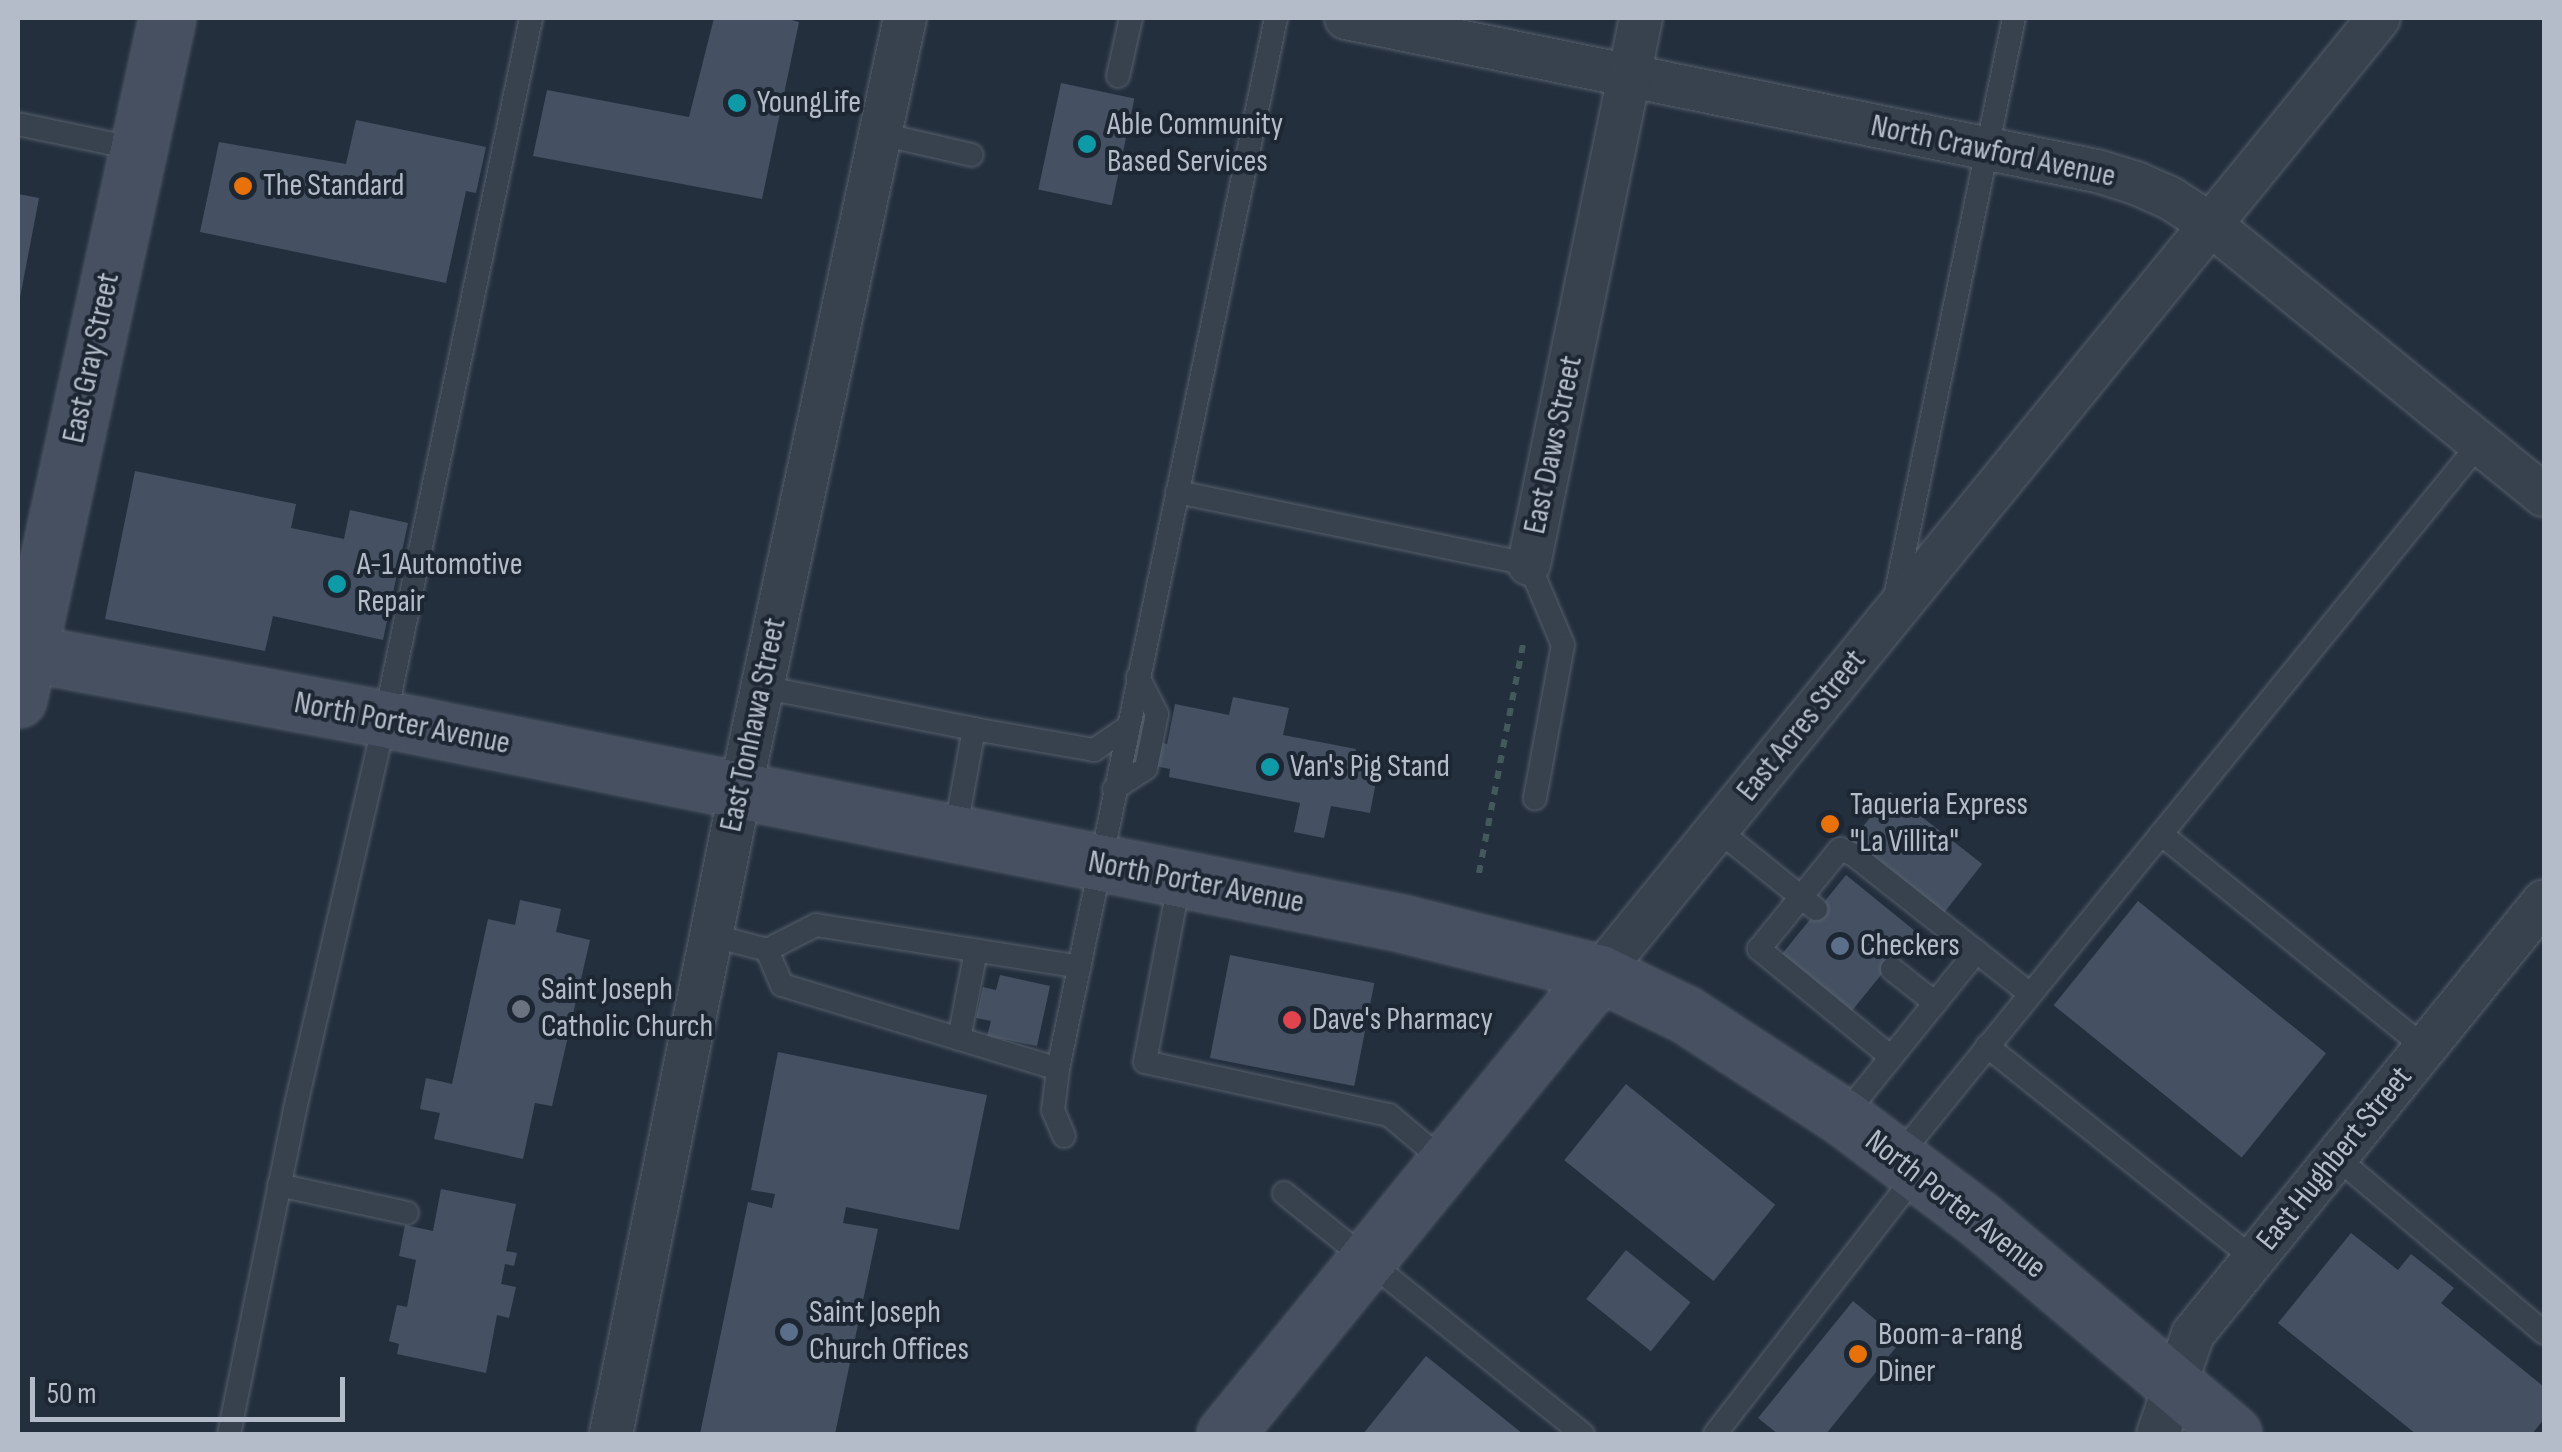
<!DOCTYPE html>
<html>
<head>
<meta charset="utf-8">
<style>
  body { margin:0 }
  #map { position:relative; width:2562px; height:1452px; overflow:hidden; background:#242f3e; font-family:"Sofia Sans Condensed",sans-serif }
  div>[style] { position:absolute }
  .building>* { inset:0; background:#455162; transform-origin:0 0 }
  .path>* { height:6px; margin-top:-3px; transform-origin:0; background:repeating-linear-gradient(90deg,#44595c 0 8px,transparent 0 16px) }
  .roads { filter:drop-shadow(0 0 2px #565f6c) drop-shadow(0 0 2px #565f6c) }
  .lane>* { height:22px; margin:-11px; padding:0 11px; transform-origin:11px; border-radius:11px; background:#38414e }
  .street>* { height:42px; margin:-21px; padding:0 21px; transform-origin:21px; border-radius:21px; background:#38414e }
  .secondary>* { height:55px; margin:-27.5px; padding:0 27.5px; transform-origin:27.5px; border-radius:27.5px; background:#465061 }
  .dots>* { width:28px; height:28px; translate:-50% -50%; box-sizing:border-box; border:5px solid #1d2633; border-radius:50% }
  span { translate:-50% -50%; white-space:nowrap; text-align:center; line-height:1.15; -webkit-text-stroke:8px #1d2633; paint-order:stroke }
  .poi-label { font-size:32px; color:#b4bcc9 }
  .left { translate:0 -50%; text-align:left }
  .street-label { font-size:32px; color:#b4bcc9 }
  .frame { position:absolute; inset:0; border:20px solid #b4bcc9; pointer-events:none }
  .scale { position:absolute; left:30px; top:1377px; width:315px; height:45px; box-sizing:border-box; border:5px solid #b4bcc9; border-top:0; padding-left:12px; font-size:30px; line-height:35px; white-space:nowrap; color:#b4bcc9; -webkit-text-stroke:8px #1d2633; paint-order:stroke }
</style>
</head>
<body>
<div id="map">
  <div class="building">
    <i style="clip-path:polygon(714px 18px,784px 18px,799px 22px,762px 199px,533px 156px,547px 90px,689px 117px)"></i>
    <i style="left:1061px;top:83px;width:75px;height:109px;rotate:12deg"></i>
    <i style="clip-path:polygon(356px 120px,486px 147px,476px 193px,466px 191px,446px 283px,200px 232px,219px 142px,346px 164px)"></i>
    <i style="clip-path:polygon(18px 194px,39px 198px,19px 303px,18px 302px)"></i>
    <i style="clip-path:polygon(135px 471px,296px 504px,291px 528px,344px 539px,350px 510px,408px 523px,383px 640px,273px 616px,265px 651px,105px 619px)"></i>
    <i style="clip-path:polygon(1233px 697px,1289px 708px,1283px 735px,1356px 749px,1355px 756px,1380px 761px,1370px 813px,1331px 806px,1324px 838px,1294px 832px,1300px 803px,1169px 777px,1170px 769px,1151px 765px,1156px 741px,1167px 744px,1175px 704px,1229px 715px)"></i>
    <i style="left:1890px;top:792px;width:117px;height:67px;rotate:38deg"></i>
    <i style="left:1846px;top:875px;width:90px;height:102px;rotate:39deg"></i>
    <i style="clip-path:polygon(520px 900px,561px 909px,556px 932px,590px 940px,552px 1106px,535px 1103px,523px 1159px,434px 1139px,440px 1113px,420px 1109px,426px 1078px,452px 1084px,488px 919px,515px 925px)"></i>
    <i style="left:2138px;top:901px;width:242px;height:134px;rotate:39deg"></i>
    <i style="left:1230px;top:955px;width:147px;height:105px;rotate:11deg"></i>
    <i style="clip-path:polygon(1000px 975px,1050px 986px,1037px 1046px,987px 1036px,991px 1021px,976px 1018px,983px 987px,996px 990px)"></i>
    <i style="clip-path:polygon(778px 1052px,987px 1095px,959px 1230px,846px 1207px,843px 1223px,878px 1229px,835px 1434px,700px 1434px,748px 1202px,772px 1208px,775px 1194px,751px 1190px)"></i>
    <i style="left:1626px;top:1084px;width:192px;height:98px;rotate:39deg"></i>
    <i style="clip-path:polygon(441px 1189px,516px 1204px,506px 1251px,517px 1253px,514px 1266px,505px 1264px,501px 1284px,516px 1287px,509px 1318px,497px 1315px,486px 1373px,397px 1354px,399px 1344px,389px 1341px,397px 1305px,407px 1307px,416px 1260px,399px 1256px,405px 1225px,433px 1231px)"></i>
    <i style="clip-path:polygon(2351px 1233px,2398px 1270px,2411px 1254px,2454px 1288px,2441px 1303px,2544px 1387px,2544px 1419px,2532px 1434px,2416px 1434px,2278px 1323px)"></i>
    <i style="left:1626px;top:1250px;width:83px;height:63px;rotate:39deg"></i>
    <i style="clip-path:polygon(1853px 1301px,1901px 1341px,1826px 1434px,1778px 1434px,1758px 1418px)"></i>
    <i style="clip-path:polygon(1426px 1356px,1523px 1434px,1363px 1434px)"></i>
  </div>
  <div class="path">
    <i style="left:1479px;top:873px;width:237px;rotate:-79.1deg"></i>
  </div>
  <div class="roads">
    <div class="lane">
      <i style="left:1118px;top:76px;width:59px;rotate:-77.4deg"></i>
      <i style="left:18px;top:124px;width:123px;rotate:11.8deg"></i>
      <i style="left:881px;top:134px;width:93px;rotate:13deg"></i>
      <i style="left:1177px;top:492px;width:359px;rotate:11.6deg"></i>
      <i style="left:1529px;top:564px;width:88px;rotate:67.2deg"></i>
      <i style="left:1563px;top:645px;width:156px;rotate:100.4deg"></i>
      <i style="left:1894px;top:602px;width:596px;rotate:-78.39deg"></i>
      <i style="left:762px;top:687px;width:216px;rotate:11.2deg"></i>
      <i style="left:974px;top:729px;width:106px;rotate:100.4deg"></i>
      <i style="left:974px;top:729px;width:122px;rotate:9.9deg"></i>
      <i style="left:1094px;top:750px;width:40px;rotate:-34deg"></i>
      <i style="left:1114px;top:789px;width:38px;rotate:-33deg"></i>
      <i style="left:1146px;top:768px;width:55px;rotate:-78.5deg"></i>
      <i style="left:1157px;top:714px;width:42px;rotate:-117.2deg"></i>
      <i style="left:1718px;top:830px;width:126px;rotate:38.9deg"></i>
      <i style="left:2161px;top:834px;width:340px;rotate:39deg"></i>
      <i style="left:1180px;top:878px;width:187px;rotate:100.8deg"></i>
      <i style="left:1145px;top:1062px;width:250px;rotate:12.3deg"></i>
      <i style="left:1389px;top:1115px;width:73px;rotate:40deg"></i>
      <i style="left:710px;top:935px;width:59px;rotate:14.7deg"></i>
      <i style="left:767px;top:950px;width:55px;rotate:-27deg"></i>
      <i style="left:816px;top:925px;width:267px;rotate:9deg"></i>
      <i style="left:767px;top:950px;width:38px;rotate:67deg"></i>
      <i style="left:782px;top:985px;width:288px;rotate:16.9deg"></i>
      <i style="left:1892px;top:969px;width:55px;rotate:38.3deg"></i>
      <i style="left:959px;top:1039px;width:90px;rotate:-79.1deg"></i>
      <i style="left:1987px;top:1046px;width:342px;rotate:38.6deg"></i>
      <i style="left:1891px;top:1057px;width:171px;rotate:-140.7deg"></i>
      <i style="left:1759px;top:949px;width:129px;rotate:-51deg"></i>
      <i style="left:1840px;top:849px;width:15px;rotate:23deg"></i>
      <i style="left:1854px;top:855px;width:223px;rotate:38.3deg"></i>
      <i style="left:1843px;top:1117px;width:213px;rotate:-51.1deg"></i>
      <i style="left:1064px;top:1136px;width:28px;rotate:-113deg"></i>
      <i style="left:1053px;top:1110px;width:41px;rotate:-83deg"></i>
      <i style="left:1058px;top:1069px;width:1073px;rotate:-78.28deg"></i>
      <i style="left:1898px;top:1157px;width:921px;rotate:-50.82deg"></i>
      <i style="left:2336px;top:1157px;width:272px;rotate:40.2deg"></i>
      <i style="left:279px;top:1185px;width:131px;rotate:12.3deg"></i>
      <i style="left:1284px;top:1193px;width:384px;rotate:38.9deg"></i>
      <i style="left:229px;top:1434px;width:332px;rotate:-78.5deg"></i>
      <i style="left:295px;top:1109px;width:400px;rotate:-77deg"></i>
      <i style="left:385px;top:719px;width:716px;rotate:-78.23deg"></i>
      <i style="left:1715px;top:1434px;width:331px;rotate:-52.2deg"></i>
    </div>
    <div class="street">
      <i style="left:1346px;top:18px;width:766px;rotate:11.52deg"></i>
      <i style="left:2097px;top:171px;width:41px;rotate:17.1deg"></i>
      <i style="left:2136px;top:183px;width:37px;rotate:24deg"></i>
      <i style="left:2170px;top:198px;width:48px;rotate:33deg"></i>
      <i style="left:2210px;top:224px;width:430px;rotate:39.1deg"></i>
      <i style="left:1529px;top:564px;width:557px;rotate:-78.41deg"></i>
      <i style="left:1600px;top:973px;width:1232px;rotate:-50.8deg"></i>
      <i style="left:611px;top:1434px;width:655px;rotate:-78.64deg"></i>
      <i style="left:740px;top:792px;width:791px;rotate:-77.97deg"></i>
      <i style="left:2158px;top:1434px;width:106px;rotate:-70.7deg"></i>
      <i style="left:2193px;top:1334px;width:557px;rotate:-50.97deg"></i>
    </div>
    <div class="secondary">
      <i style="left:18px;top:651px;width:373px;rotate:10.5deg"></i>
      <i style="left:385px;top:719px;width:1036px;rotate:11.35deg"></i>
      <i style="left:1401px;top:923px;width:205px;rotate:14.1deg"></i>
      <i style="left:1600px;top:973px;width:94px;rotate:25.8deg"></i>
      <i style="left:1685px;top:1014px;width:189px;rotate:33.1deg"></i>
      <i style="left:1843px;top:1117px;width:171px;rotate:36.9deg"></i>
      <i style="left:1980px;top:1220px;width:331px;rotate:40.2deg"></i>
      <i style="left:18px;top:699px;width:697px;rotate:-77.66deg"></i>
      <i style="left:1225px;top:1434px;width:594px;rotate:-50.87deg"></i>
    </div>
  </div>
  <div class="dots">
    <i style="left:737px;top:103px;background:#0f9aa8"></i>
    <i style="left:1087px;top:144px;background:#0f9aa8"></i>
    <i style="left:243px;top:186px;background:#e8710a"></i>
    <i style="left:337px;top:584px;background:#0f9aa8"></i>
    <i style="left:1270px;top:767px;background:#0f9aa8"></i>
    <i style="left:1830px;top:824px;background:#e8710a"></i>
    <i style="left:1840px;top:946px;background:#5c6f8a"></i>
    <i style="left:521px;top:1009px;background:#6b7280"></i>
    <i style="left:1292px;top:1020px;background:#e0444e"></i>
    <i style="left:789px;top:1332px;background:#5c6f8a"></i>
    <i style="left:1858px;top:1354px;background:#e8710a"></i>
  </div>
  <div class="poi-label">
    <span class="left" style="left:757px;top:103px">YoungLife</span>
    <span class="left" style="left:1107px;top:144px">Able Community<br>Based Services</span>
    <span class="left" style="left:263px;top:186px">The Standard</span>
    <span class="left" style="left:357px;top:584px">A-1 Automotive<br>Repair</span>
    <span class="left" style="left:1290px;top:767px">Van's Pig Stand</span>
    <span class="left" style="left:1850px;top:824px">Taqueria Express<br>"La Villita"</span>
    <span class="left" style="left:1860px;top:946px">Checkers</span>
    <span class="left" style="left:541px;top:1009px">Saint Joseph<br>Catholic Church</span>
    <span class="left" style="left:1312px;top:1020px">Dave's Pharmacy</span>
    <span class="left" style="left:809px;top:1332px">Saint Joseph<br>Church Offices</span>
    <span class="left" style="left:1878px;top:1354px">Boom-a-rang<br>Diner</span>
  </div>
  <div class="street-label">
    <span style="left:1993px;top:152px;rotate:12deg">North Crawford Avenue</span>
    <span style="left:92px;top:358px;rotate:-78deg">East Gray Street</span>
    <span style="left:1554px;top:445px;rotate:-78deg">East Daws Street</span>
    <span style="left:402px;top:724px;rotate:11deg">North Porter Avenue</span>
    <span style="left:754px;top:725px;rotate:-78deg">East Tonhawa Street</span>
    <span style="left:1802px;top:726px;rotate:-51deg">East Acres Street</span>
    <span style="left:1196px;top:883px;rotate:11deg">North Porter Avenue</span>
    <span style="left:2335px;top:1159px;rotate:-51deg">East Hughbert Street</span>
    <span style="left:1955px;top:1205px;rotate:38deg">North Porter Avenue</span>
  </div>
  <div class="frame"></div>
  <div class="scale">50 m</div>
</div>
</body>
</html>
